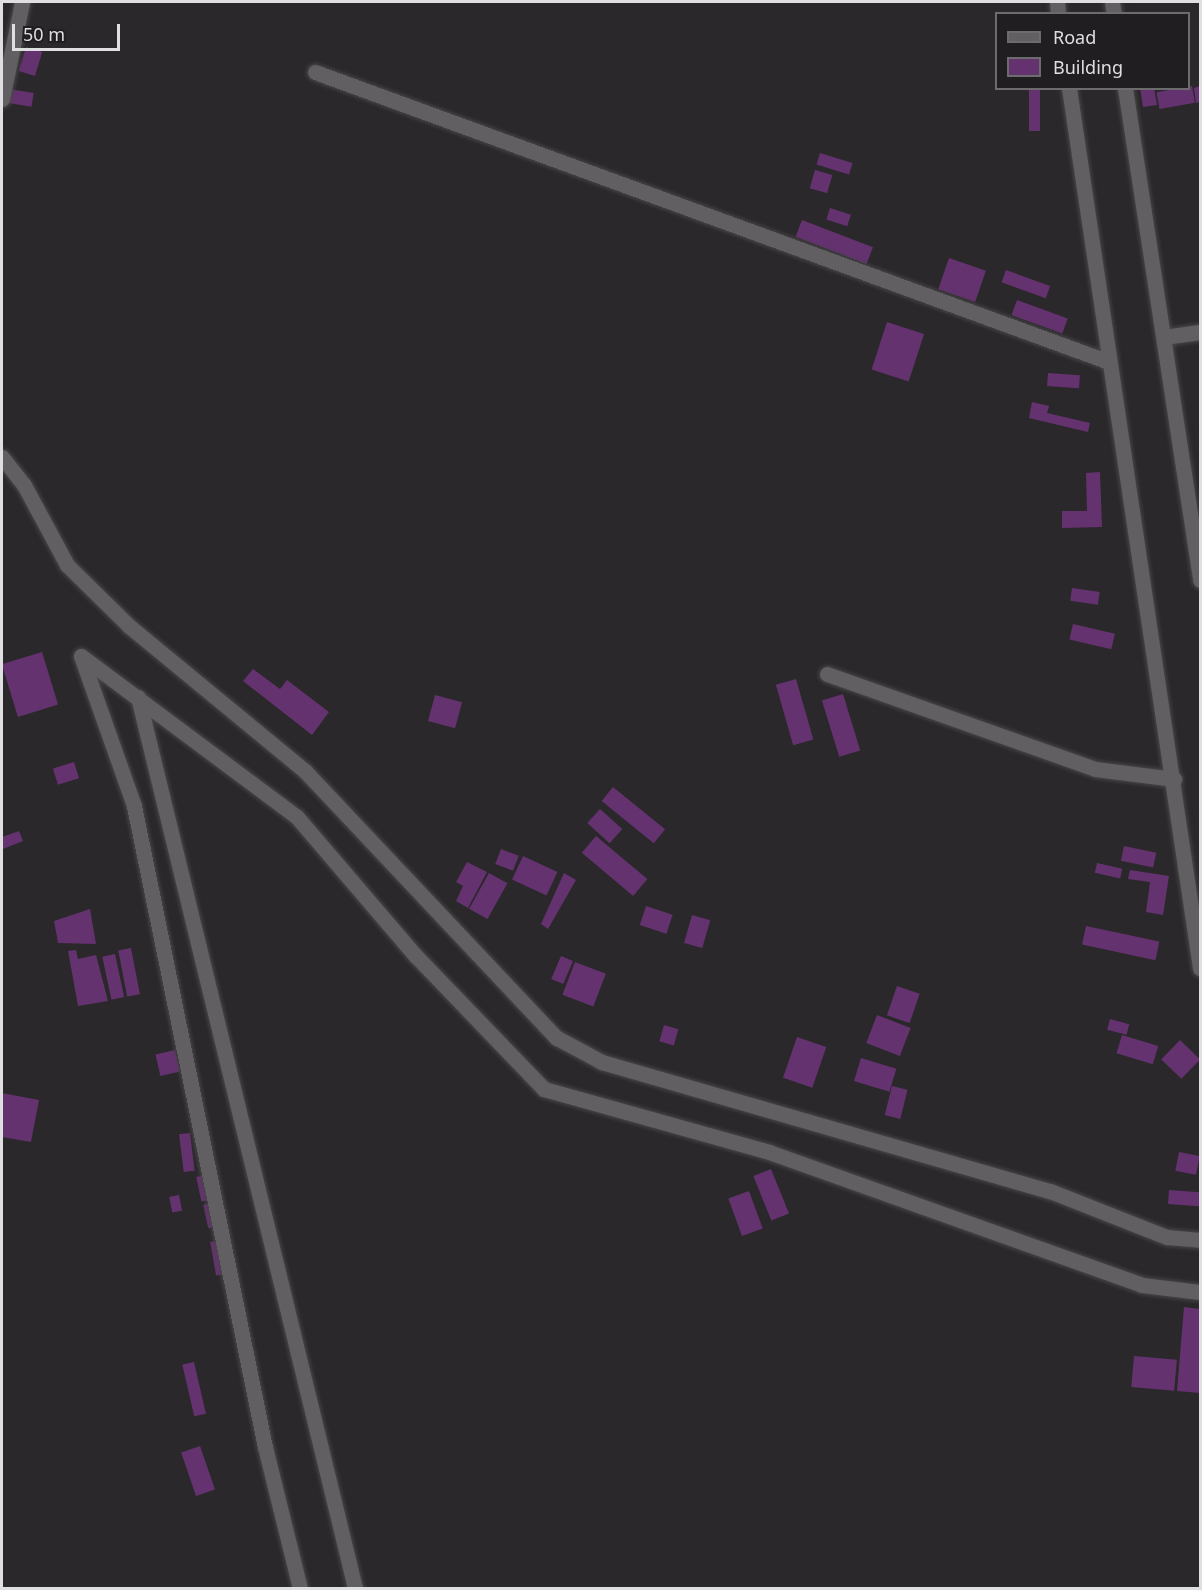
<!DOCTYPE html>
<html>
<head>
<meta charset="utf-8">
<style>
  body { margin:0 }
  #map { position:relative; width:1202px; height:1590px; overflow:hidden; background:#2a282b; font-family:"Noto Sans",sans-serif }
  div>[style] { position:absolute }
  .building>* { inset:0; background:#653270; transform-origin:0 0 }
  .roads { filter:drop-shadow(0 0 2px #484648) drop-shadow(0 0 2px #484648) }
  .street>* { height:15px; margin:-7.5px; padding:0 7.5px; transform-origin:7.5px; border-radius:7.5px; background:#625f62 }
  span { translate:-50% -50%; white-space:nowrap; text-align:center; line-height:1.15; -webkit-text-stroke:6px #201e21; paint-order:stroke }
  .frame { position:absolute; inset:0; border:3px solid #dfdee0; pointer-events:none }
  .legend { position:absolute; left:995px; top:12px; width:195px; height:78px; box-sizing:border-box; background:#201e21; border:2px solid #6c6b6d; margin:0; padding:8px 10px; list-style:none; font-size:18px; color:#dfdee0 }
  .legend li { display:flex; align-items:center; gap:12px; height:30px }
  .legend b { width:30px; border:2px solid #6c6b6d }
  .scale { position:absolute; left:12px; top:24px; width:108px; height:27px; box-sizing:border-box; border:3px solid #dfdee0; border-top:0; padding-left:8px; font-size:18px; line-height:21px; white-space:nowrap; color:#dfdee0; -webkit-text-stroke:4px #201e21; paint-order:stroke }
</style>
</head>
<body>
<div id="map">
  <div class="building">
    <i style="left:26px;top:47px;width:17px;height:25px;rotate:17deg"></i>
    <i style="left:1192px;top:86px;width:17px;height:36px;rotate:80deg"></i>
    <i style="clip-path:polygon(1200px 86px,1200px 102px,1196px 103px,1194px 88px)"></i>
    <i style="left:1029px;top:88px;width:11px;height:43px"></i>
    <i style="clip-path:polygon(1140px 88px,1154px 88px,1157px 105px,1143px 107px)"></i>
    <i style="left:9px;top:89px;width:25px;height:14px;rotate:9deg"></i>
    <i style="left:820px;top:153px;width:34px;height:12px;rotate:17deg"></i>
    <i style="left:815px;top:170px;width:18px;height:19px;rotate:16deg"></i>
    <i style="left:830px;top:208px;width:22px;height:12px;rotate:18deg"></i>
    <i style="left:802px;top:220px;width:76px;height:18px;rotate:21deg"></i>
    <i style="left:949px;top:258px;width:39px;height:33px;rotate:19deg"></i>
    <i style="left:1006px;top:270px;width:47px;height:13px;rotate:20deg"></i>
    <i style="left:1017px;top:300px;width:54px;height:16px;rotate:20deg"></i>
    <i style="left:887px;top:322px;width:39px;height:50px;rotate:18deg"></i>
    <i style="left:1048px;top:373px;width:32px;height:13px;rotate:4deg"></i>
    <i style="clip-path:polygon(1032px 402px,1049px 406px,1047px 413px,1090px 423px,1088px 432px,1029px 418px)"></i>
    <i style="clip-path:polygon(1100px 472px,1102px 527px,1062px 528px,1062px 511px,1087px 511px,1086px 473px)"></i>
    <i style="left:1072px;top:588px;width:28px;height:13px;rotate:8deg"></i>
    <i style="left:1073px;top:624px;width:43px;height:16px;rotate:13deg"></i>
    <i style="left:42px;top:652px;width:55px;height:42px;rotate:73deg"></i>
    <i style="clip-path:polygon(253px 669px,280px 689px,287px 680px,329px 712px,312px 735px,243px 681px)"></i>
    <i style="left:796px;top:679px;width:63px;height:21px;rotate:74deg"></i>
    <i style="left:843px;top:694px;width:59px;height:22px;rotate:73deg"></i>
    <i style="left:435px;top:695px;width:28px;height:27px;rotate:15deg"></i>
    <i style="left:74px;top:762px;width:17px;height:22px;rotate:73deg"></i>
    <i style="left:613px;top:787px;width:67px;height:18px;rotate:39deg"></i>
    <i style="left:600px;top:809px;width:30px;height:19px;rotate:42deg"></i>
    <i style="clip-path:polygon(19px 831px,23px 841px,3px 849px,2px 837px)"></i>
    <i style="left:596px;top:836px;width:67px;height:22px;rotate:40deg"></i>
    <i style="left:1124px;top:846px;width:33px;height:15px;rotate:12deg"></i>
    <i style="left:501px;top:849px;width:19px;height:16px;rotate:21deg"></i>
    <i style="left:523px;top:856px;width:38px;height:26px;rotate:25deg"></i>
    <i style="clip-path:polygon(467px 862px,487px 872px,468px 908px,456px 901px,463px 886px,456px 882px)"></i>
    <i style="left:1097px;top:863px;width:26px;height:10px;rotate:13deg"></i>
    <i style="clip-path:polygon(1130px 870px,1169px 876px,1163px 915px,1146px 912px,1150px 882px,1128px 879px)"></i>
    <i style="left:489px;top:873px;width:21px;height:41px;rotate:29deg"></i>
    <i style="clip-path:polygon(564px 873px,576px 880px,548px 929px,541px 924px)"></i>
    <i style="left:646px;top:906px;width:28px;height:20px;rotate:18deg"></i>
    <i style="clip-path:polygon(90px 909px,96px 944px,58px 943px,54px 921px)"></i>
    <i style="left:692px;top:915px;width:19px;height:29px;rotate:16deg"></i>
    <i style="left:1086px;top:926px;width:75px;height:19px;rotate:12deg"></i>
    <i style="left:131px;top:948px;width:47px;height:13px;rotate:79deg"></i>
    <i style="clip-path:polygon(76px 950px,78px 959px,96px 955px,108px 1001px,78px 1006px,68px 951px)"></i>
    <i style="left:115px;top:954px;width:44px;height:13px;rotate:78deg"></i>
    <i style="left:561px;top:956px;width:13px;height:25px;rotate:23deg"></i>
    <i style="left:575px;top:962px;width:33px;height:35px;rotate:21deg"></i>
    <i style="left:897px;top:986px;width:24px;height:31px;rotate:19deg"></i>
    <i style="left:877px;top:1015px;width:36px;height:30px;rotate:21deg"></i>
    <i style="left:1110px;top:1019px;width:20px;height:11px;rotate:15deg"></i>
    <i style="left:664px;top:1025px;width:15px;height:17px;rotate:16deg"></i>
    <i style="left:1122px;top:1035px;width:38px;height:19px;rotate:17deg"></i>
    <i style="left:797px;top:1037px;width:31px;height:43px;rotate:19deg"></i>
    <i style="left:1180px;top:1040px;width:28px;height:27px;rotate:44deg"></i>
    <i style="left:175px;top:1050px;width:22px;height:20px;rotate:77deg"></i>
    <i style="left:861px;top:1058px;width:37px;height:24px;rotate:17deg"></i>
    <i style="left:892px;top:1086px;width:16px;height:30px;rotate:14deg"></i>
    <i style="clip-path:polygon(2px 1093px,39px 1100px,31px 1142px,2px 1137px)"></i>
    <i style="left:190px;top:1133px;width:38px;height:11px;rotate:83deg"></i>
    <i style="left:1179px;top:1152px;width:21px;height:19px;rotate:11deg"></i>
    <i style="left:771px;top:1169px;width:48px;height:19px;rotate:68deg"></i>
    <i style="left:206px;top:1175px;width:25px;height:10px;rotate:78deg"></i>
    <i style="left:1169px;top:1190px;width:31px;height:14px;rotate:4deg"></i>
    <i style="left:749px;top:1191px;width:40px;height:22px;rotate:70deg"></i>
    <i style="left:179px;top:1195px;width:16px;height:10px;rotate:79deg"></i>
    <i style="left:212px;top:1203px;width:24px;height:9px;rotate:78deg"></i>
    <i style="left:221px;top:1240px;width:34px;height:11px;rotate:80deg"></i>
    <i style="clip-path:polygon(1184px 1307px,1200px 1309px,1200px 1393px,1177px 1391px)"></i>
    <i style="left:1134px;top:1356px;width:43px;height:31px;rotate:5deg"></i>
    <i style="left:194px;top:1362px;width:53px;height:12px;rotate:77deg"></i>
    <i style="left:200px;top:1446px;width:46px;height:20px;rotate:71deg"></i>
  </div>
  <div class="roads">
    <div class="street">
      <i style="left:1057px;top:2px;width:12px;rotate:85deg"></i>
      <i style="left:1112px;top:2px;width:12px;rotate:81deg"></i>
      <i style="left:315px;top:72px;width:845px;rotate:20.06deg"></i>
      <i style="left:1069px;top:88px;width:890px;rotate:81.53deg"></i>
      <i style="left:1125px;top:88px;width:498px;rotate:81.3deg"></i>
      <i style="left:2px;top:99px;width:99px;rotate:-78.3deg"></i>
      <i style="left:1164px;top:337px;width:36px;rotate:-8deg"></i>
      <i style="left:2px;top:457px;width:36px;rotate:52deg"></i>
      <i style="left:24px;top:485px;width:91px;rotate:61.7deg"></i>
      <i style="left:67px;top:565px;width:87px;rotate:44.5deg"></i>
      <i style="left:129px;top:626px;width:228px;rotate:39.5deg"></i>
      <i style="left:305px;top:771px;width:367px;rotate:46.7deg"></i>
      <i style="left:557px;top:1038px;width:51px;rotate:28.1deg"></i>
      <i style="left:602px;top:1062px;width:466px;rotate:16.1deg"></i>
      <i style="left:1050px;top:1191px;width:126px;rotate:21.5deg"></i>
      <i style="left:1167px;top:1237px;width:33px;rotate:5deg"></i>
      <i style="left:81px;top:656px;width:269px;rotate:36.7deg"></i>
      <i style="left:297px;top:817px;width:182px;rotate:49.5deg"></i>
      <i style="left:415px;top:955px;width:186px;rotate:46.1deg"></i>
      <i style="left:544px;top:1089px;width:234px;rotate:15.6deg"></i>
      <i style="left:769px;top:1152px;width:396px;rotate:19.6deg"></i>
      <i style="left:1142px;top:1285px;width:58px;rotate:6.9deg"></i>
      <i style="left:81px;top:656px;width:159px;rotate:70.5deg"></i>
      <i style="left:134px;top:806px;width:654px;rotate:78.45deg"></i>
      <i style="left:265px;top:1447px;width:145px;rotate:76.1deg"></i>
      <i style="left:827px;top:674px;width:284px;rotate:19.5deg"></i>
      <i style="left:1095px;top:769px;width:80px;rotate:7.2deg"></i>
      <i style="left:138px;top:697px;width:917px;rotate:76.31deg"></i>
    </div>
  </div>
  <div class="frame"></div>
  <ul class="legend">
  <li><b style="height:8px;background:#625f62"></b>Road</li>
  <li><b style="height:16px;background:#653270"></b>Building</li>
  </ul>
  <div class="scale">50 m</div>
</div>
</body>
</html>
